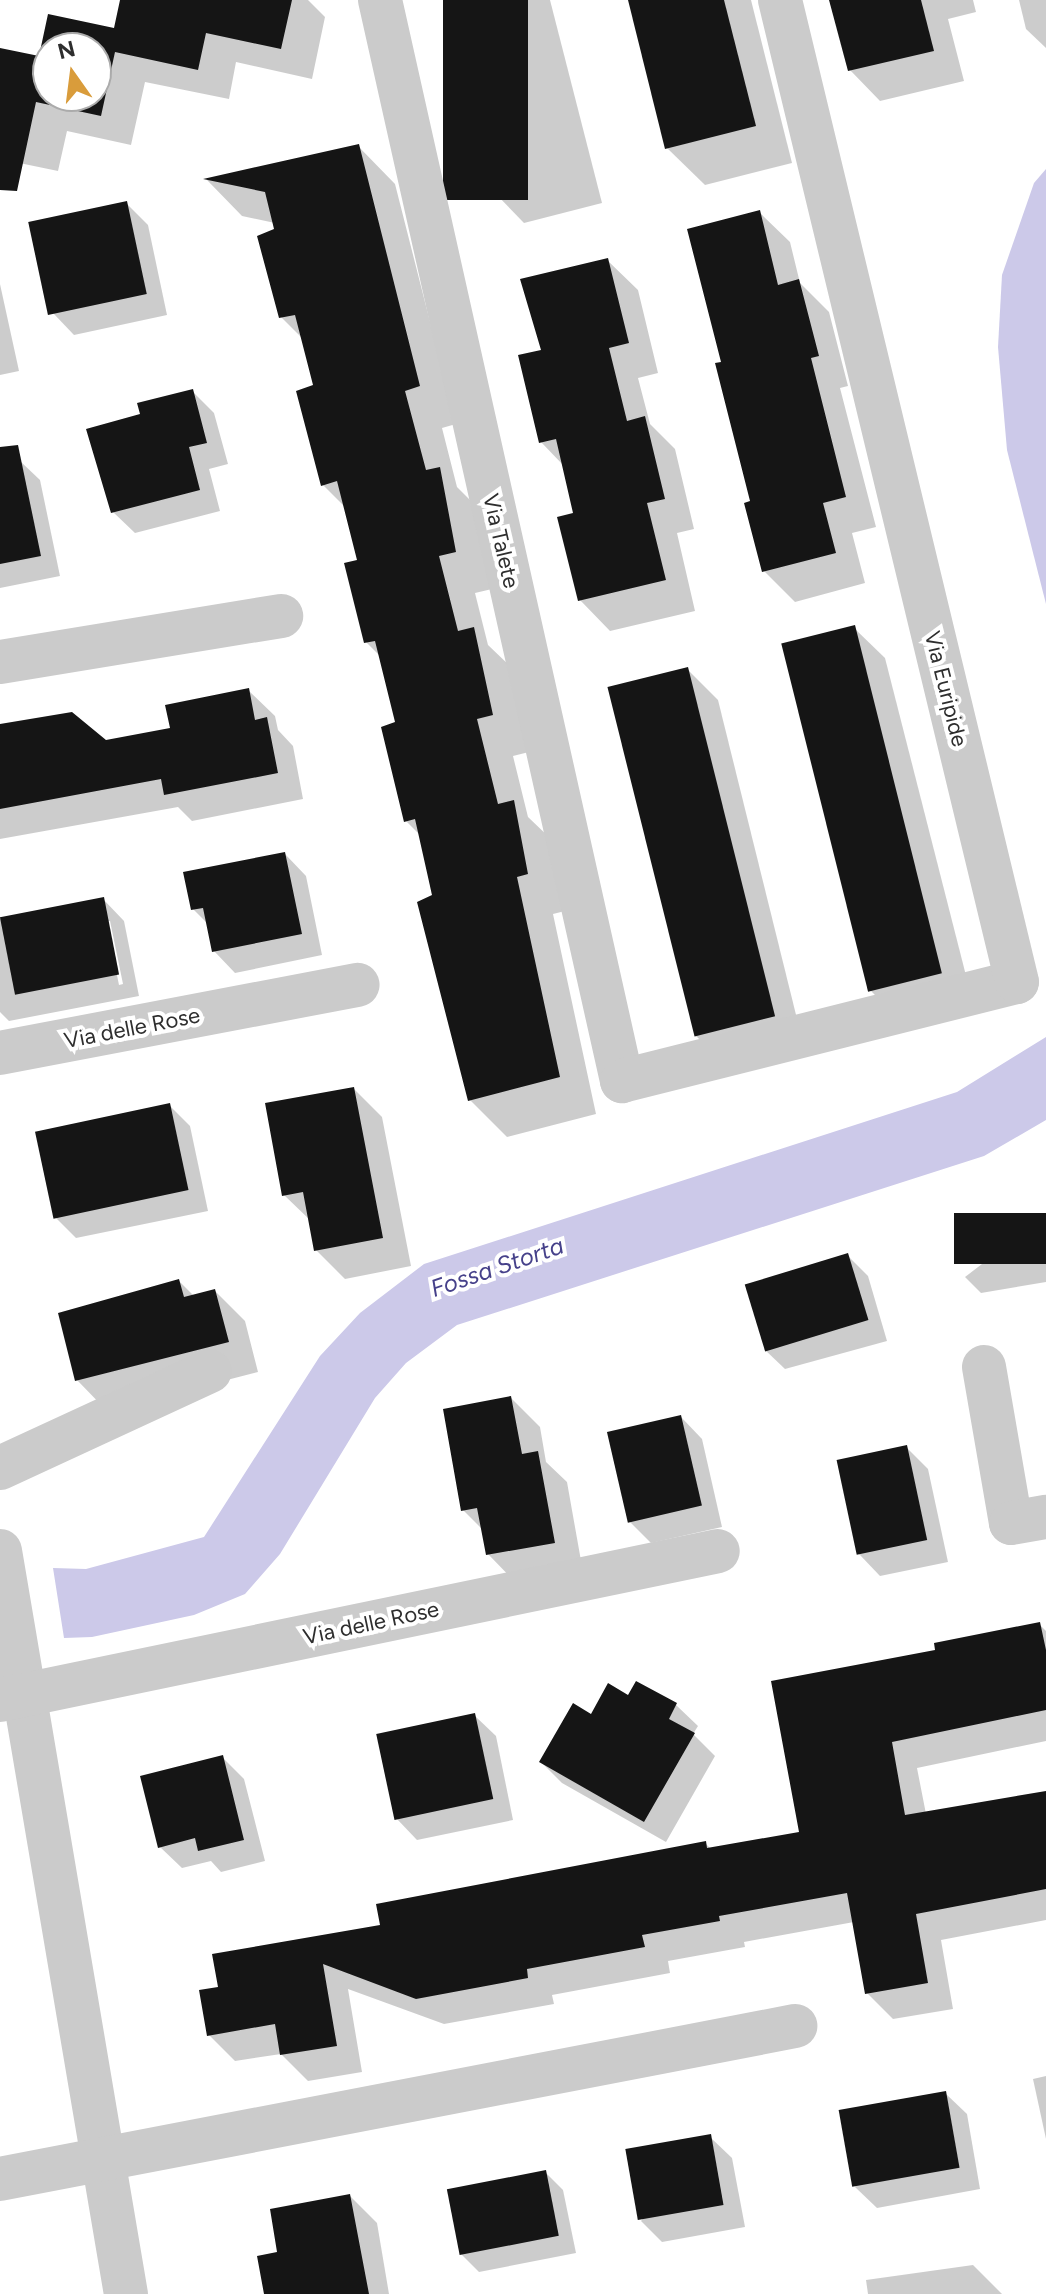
<!DOCTYPE html>
<html>
<head>
<meta charset="utf-8">
<style>
  body { margin:0 }
  #map { position:relative; width:1046px; height:2294px; overflow:hidden; background:#fff; font-family:Figtree,sans-serif }
  div>[style] { position:absolute }
  .water>* { inset:0; background:#ccc9e9 }
  .shadow>* { inset:0; background:#0003 }
  .building>* { inset:0; background:#151515; transform-origin:0 0 }
  .minor>* { height:44px; margin:-22px; padding:0 22px; transform-origin:22px; border-radius:22px; background:#cbcbcb }
  span { translate:-50% -50%; white-space:nowrap; text-align:center; line-height:1.15; -webkit-text-stroke:8px #fff; paint-order:stroke }
  .street-label { font-size:22px; color:#2e2e2e }
  .water-label { font-size:24px; color:#46418a; font-style:italic }
  .north { position:absolute; left:32px; top:32px; width:80px; height:80px; box-sizing:border-box; background:#fff; border:2px solid #ababab; border-radius:50%; rotate:346deg; font-size:22px; font-weight:700; line-height:32px; text-align:center; color:#2e2e2e }
  .north::after { content:''; display:block; margin:auto; width:28px; height:36px; background:#d99c3b; clip-path:polygon(50% 0,100% 100%,50% 72%,0 100%) }
</style>
</head>
<body>
<div id="map">
  <div class="water">
    <i style="clip-path:polygon(1046px 169px,1046px 604px,1007px 450px,998px 347px,1002px 275px,1034px 183px)"></i>
    <i style="clip-path:polygon(1046px 1037px,1046px 1120px,984px 1156px,457px 1325px,406px 1363px,375px 1398px,280px 1554px,245px 1594px,194px 1615px,92px 1637px,64px 1638px,53px 1568px,86px 1569px,204px 1537px,320px 1356px,360px 1313px,424px 1264px,957px 1092px)"></i>
  </div>
  <div class="shadow">
    <i style="clip-path:polygon(evenodd,122px 0,308px 0,325px 17px,312px 79px,236px 62px,229px 99px,145px 82px,131px 145px,67px 131px,58px 171px,0 159px,0 50px,40px 59px,50px 16px,115px 31px,122px 0,48px 48px,96px 48px,96px 96px,48px 96px,48px 48px)"></i>
    <i style="clip-path:polygon(445px 0,550px 0,602px 203px,524px 223px,494px 192px)"></i>
    <i style="clip-path:polygon(630px 0,751px 0,792px 163px,705px 185px,667px 148px)"></i>
    <i style="clip-path:polygon(831px 0,973px 0,976px 12px,948px 19px,964px 81px,880px 101px,850px 70px)"></i>
    <i style="clip-path:polygon(1019px 0,1046px 0,1046px 48px,1026px 29px)"></i>
    <i style="clip-path:polygon(358px 146px,395px 184px,456px 424px,442px 428px,457px 487px,476px 506px,492px 589px,475px 593px,488px 645px,511px 667px,529px 752px,513px 756px,528px 817px,551px 839px,565px 911px,553px 914px,596px 1114px,507px 1137px,470px 1100px,421px 836px,406px 821px,398px 724px,381px 657px,366px 642px,359px 561px,346px 508px,323px 485px,315px 387px,303px 339px,281px 317px,275px 223px,242px 216px,207px 180px)"></i>
    <i style="clip-path:polygon(126px 203px,148px 225px,167px 315px,74px 335px,53px 313px)"></i>
    <i style="clip-path:polygon(759px 212px,790px 242px,800px 283px,829px 312px,848px 386px,840px 388px,876px 527px,852px 533px,865px 583px,795px 602px,764px 571px,753px 503px)"></i>
    <i style="clip-path:polygon(607px 260px,638px 290px,658px 373px,638px 378px,650px 424px,675px 449px,694px 529px,677px 533px,695px 611px,610px 631px,580px 600px,576px 514px,564px 466px,541px 442px,543px 351px)"></i>
    <i style="clip-path:polygon(0 284px,19px 371px,0 375px)"></i>
    <i style="clip-path:polygon(193px 392px,214px 413px,228px 464px,209px 469px,220px 511px,135px 533px,113px 512px,143px 416px)"></i>
    <i style="clip-path:polygon(20px 461px,40px 480px,60px 576px,0 588px,0 465px)"></i>
    <i style="clip-path:polygon(854px 628px,885px 658px,973px 1003px,902px 1022px,871px 991px,783px 645px)"></i>
    <i style="clip-path:polygon(687px 669px,718px 700px,804px 1047px,727px 1066px,696px 1036px)"></i>
    <i style="clip-path:polygon(248px 690px,275px 716px,278px 730px,293px 746px,303px 799px,192px 821px,178px 807px,0 839px,0 726px,106px 743px,172px 729px)"></i>
    <i style="clip-path:polygon(285px 854px,306px 876px,322px 955px,235px 973px,214px 951px,208px 924px,193px 909px)"></i>
    <i style="clip-path:polygon(evenodd,103px 899px,124px 921px,139px 996px,9px 1021px,0 1012px,0 919px,103px 899px,106px 921px,110px 921px,123px 984px,119px 985px,106px 921px)"></i>
    <i style="clip-path:polygon(354px 1089px,382px 1117px,411px 1266px,345px 1279px,316px 1250px,311px 1221px,284px 1195px)"></i>
    <i style="clip-path:polygon(169px 1105px,190px 1126px,208px 1211px,76px 1238px,55px 1217px)"></i>
    <i style="clip-path:polygon(1046px 1215px,1046px 1282px,981px 1293px,965px 1277px)"></i>
    <i style="clip-path:polygon(847px 1255px,868px 1276px,887px 1341px,785px 1369px,764px 1349px)"></i>
    <i style="clip-path:polygon(179px 1281px,194px 1296px,215px 1291px,245px 1321px,258px 1372px,107px 1411px,77px 1380px)"></i>
    <i style="clip-path:polygon(511px 1398px,540px 1427px,546px 1462px,567px 1482px,583px 1572px,517px 1584px,488px 1554px,483px 1530px,463px 1510px)"></i>
    <i style="clip-path:polygon(681px 1417px,702px 1439px,722px 1527px,651px 1543px,629px 1521px)"></i>
    <i style="clip-path:polygon(906px 1447px,928px 1469px,948px 1562px,880px 1576px,859px 1554px)"></i>
    <i style="clip-path:polygon(1039px 1624px,1046px 1631px,1046px 1741px,917px 1768px,926px 1814px,1046px 1793px,1046px 1920px,941px 1940px,953px 2009px,893px 2019px,867px 1993px,854px 1922px,744px 1942px,745px 1947px,668px 1961px,670px 1973px,552px 1995px,554px 2004px,444px 2024px,348px 1989px,362px 2072px,308px 2081px,281px 2054px,235px 2061px,209px 2035px,220px 1989px,383px 1927px,705px 1843px,712px 1850px,801px 1833px,938px 1652px)"></i>
    <i style="clip-path:polygon(637px 1683px,676px 1705px,698px 1726px,693px 1734px,715px 1756px,666px 1842px,562px 1783px,541px 1762px,592px 1717px,629px 1697px)"></i>
    <i style="clip-path:polygon(474px 1715px,496px 1736px,513px 1820px,417px 1840px,396px 1818px)"></i>
    <i style="clip-path:polygon(223px 1758px,244px 1779px,265px 1861px,221px 1872px,211px 1861px,182px 1868px,160px 1847px)"></i>
    <i style="clip-path:polygon(1046px 2076px,1046px 2139px,1033px 2079px)"></i>
    <i style="clip-path:polygon(945px 2093px,967px 2114px,980px 2189px,877px 2208px,855px 2187px)"></i>
    <i style="clip-path:polygon(710px 2137px,732px 2158px,745px 2227px,662px 2242px,641px 2221px)"></i>
    <i style="clip-path:polygon(545px 2172px,563px 2190px,576px 2253px,479px 2272px,461px 2254px)"></i>
    <i style="clip-path:polygon(350px 2196px,377px 2223px,389px 2294px,266px 2294px,280px 2254px)"></i>
    <i style="clip-path:polygon(973px 2265px,1002px 2294px,868px 2294px,866px 2280px)"></i>
  </div>
  <div class="building">
    <i style="clip-path:polygon(evenodd,120px 0,292px 0,281px 49px,206px 33px,198px 70px,115px 52px,101px 116px,36px 102px,17px 191px,0 190px,0 48px,39px 56px,48px 14px,114px 28px,120px 0,48px 48px,96px 48px,96px 96px,48px 96px,48px 48px)"></i>
    <i style="left:443px;top:0;width:85px;height:200px"></i>
    <i style="clip-path:polygon(628px 0,724px 0,756px 126px,665px 149px)"></i>
    <i style="clip-path:polygon(829px 0,921px 0,934px 51px,848px 71px)"></i>
    <i style="clip-path:polygon(359px 144px,420px 386px,405px 391px,426px 470px,440px 467px,456px 552px,439px 556px,458px 631px,474px 627px,493px 715px,477px 719px,498px 804px,514px 800px,528px 874px,517px 877px,560px 1077px,468px 1101px,417px 902px,432px 895px,415px 819px,404px 822px,381px 727px,395px 722px,375px 641px,364px 643px,344px 563px,357px 560px,337px 481px,321px 486px,296px 391px,313px 385px,295px 315px,279px 318px,257px 236px,274px 229px,265px 192px,203px 179px)"></i>
    <i style="left:127px;top:201px;width:95px;height:101px;rotate:78deg"></i>
    <i style="clip-path:polygon(760px 210px,778px 285px,799px 279px,819px 356px,811px 358px,846px 497px,823px 503px,836px 553px,762px 572px,744px 503px,750px 501px,715px 363px,721px 362px,687px 229px)"></i>
    <i style="clip-path:polygon(608px 258px,629px 343px,609px 348px,627px 421px,645px 416px,665px 499px,647px 503px,666px 580px,578px 601px,557px 517px,573px 513px,556px 439px,539px 443px,518px 355px,541px 350px,520px 279px)"></i>
    <i style="clip-path:polygon(193px 389px,207px 443px,189px 447px,200px 490px,111px 513px,86px 429px,140px 414px,137px 403px)"></i>
    <i style="clip-path:polygon(18px 445px,41px 556px,0 564px,0 447px)"></i>
    <i style="left:855px;top:625px;width:359px;height:76px;rotate:76deg"></i>
    <i style="left:688px;top:667px;width:360px;height:83px;rotate:76deg"></i>
    <i style="clip-path:polygon(249px 688px,255px 720px,267px 717px,278px 773px,164px 795px,161px 779px,0 809px,0 724px,72px 712px,106px 740px,170px 728px,165px 705px)"></i>
    <i style="clip-path:polygon(285px 852px,302px 934px,212px 952px,203px 908px,191px 910px,183px 872px)"></i>
    <i style="left:104px;top:897px;width:79px;height:106px;rotate:79deg"></i>
    <i style="clip-path:polygon(354px 1087px,383px 1238px,314px 1251px,303px 1192px,282px 1196px,265px 1103px)"></i>
    <i style="left:170px;top:1103px;width:89px;height:138px;rotate:78deg"></i>
    <i style="left:1046px;top:1213px;width:51px;height:92px;rotate:90deg"></i>
    <i style="left:848px;top:1253px;width:70px;height:108px;rotate:73deg"></i>
    <i style="clip-path:polygon(179px 1279px,184px 1297px,215px 1289px,229px 1342px,75px 1381px,58px 1313px)"></i>
    <i style="clip-path:polygon(511px 1396px,522px 1454px,538px 1451px,555px 1543px,486px 1555px,477px 1508px,461px 1511px,443px 1409px)"></i>
    <i style="left:681px;top:1415px;width:93px;height:76px;rotate:77deg"></i>
    <i style="left:907px;top:1445px;width:97px;height:72px;rotate:78deg"></i>
    <i style="clip-path:polygon(1040px 1622px,1046px 1650px,1046px 1710px,892px 1742px,905px 1815px,1046px 1791px,1046px 1889px,916px 1914px,928px 1983px,865px 1994px,847px 1893px,719px 1916px,720px 1921px,642px 1935px,645px 1947px,527px 1969px,528px 1978px,416px 1999px,323px 1964px,337px 2046px,280px 2055px,275px 2024px,207px 2036px,199px 1990px,218px 1987px,212px 1954px,380px 1925px,376px 1904px,706px 1841px,707px 1848px,799px 1832px,771px 1681px,935px 1650px,934px 1643px)"></i>
    <i style="clip-path:polygon(636px 1681px,677px 1703px,669px 1719px,695px 1733px,644px 1822px,539px 1762px,573px 1703px,591px 1714px,608px 1683px,628px 1695px)"></i>
    <i style="left:475px;top:1713px;width:88px;height:101px;rotate:78deg"></i>
    <i style="clip-path:polygon(223px 1755px,244px 1840px,198px 1851px,195px 1838px,158px 1848px,140px 1776px)"></i>
    <i style="left:946px;top:2091px;width:78px;height:109px;rotate:80deg"></i>
    <i style="left:711px;top:2134px;width:72px;height:87px;rotate:80deg"></i>
    <i style="left:546px;top:2170px;width:67px;height:101px;rotate:79deg"></i>
    <i style="clip-path:polygon(350px 2194px,369px 2294px,264px 2294px,257px 2256px,277px 2252px,270px 2209px)"></i>
  </div>
  <div class="minor">
    <i style="left:380px;top:0;width:1108px;rotate:77.38deg"></i>
    <i style="left:622px;top:1081px;width:407px;rotate:-14.1deg"></i>
    <i style="left:1017px;top:982px;width:1010px;rotate:-103.57deg"></i>
    <i style="left:0;top:662px;width:285px;rotate:-9.3deg"></i>
    <i style="left:0;top:1053px;width:364px;rotate:-10.8deg"></i>
    <i style="left:984px;top:1367px;width:158px;rotate:80.2deg"></i>
    <i style="left:1011px;top:1523px;width:36px;rotate:-10deg"></i>
    <i style="left:0;top:1468px;width:231px;rotate:-24.8deg"></i>
    <i style="left:0;top:1551px;width:754px;rotate:80.38deg"></i>
    <i style="left:0;top:1700px;width:733px;rotate:-11.72deg"></i>
    <i style="left:0;top:2179px;width:810px;rotate:-10.89deg"></i>
  </div>
  <div class="street-label">
    <span style="left:501px;top:541px;rotate:77deg">Via Talete</span>
    <span style="left:946px;top:689px;rotate:76deg">Via Euripide</span>
    <span style="left:132px;top:1028px;rotate:-11deg">Via delle Rose</span>
    <span style="left:371px;top:1623px;rotate:-12deg">Via delle Rose</span>
  </div>
  <div class="water-label">
    <span style="left:497px;top:1267px;rotate:-19deg">Fossa Storta</span>
  </div>
  <div class="north">N</div>
</div>
</body>
</html>
